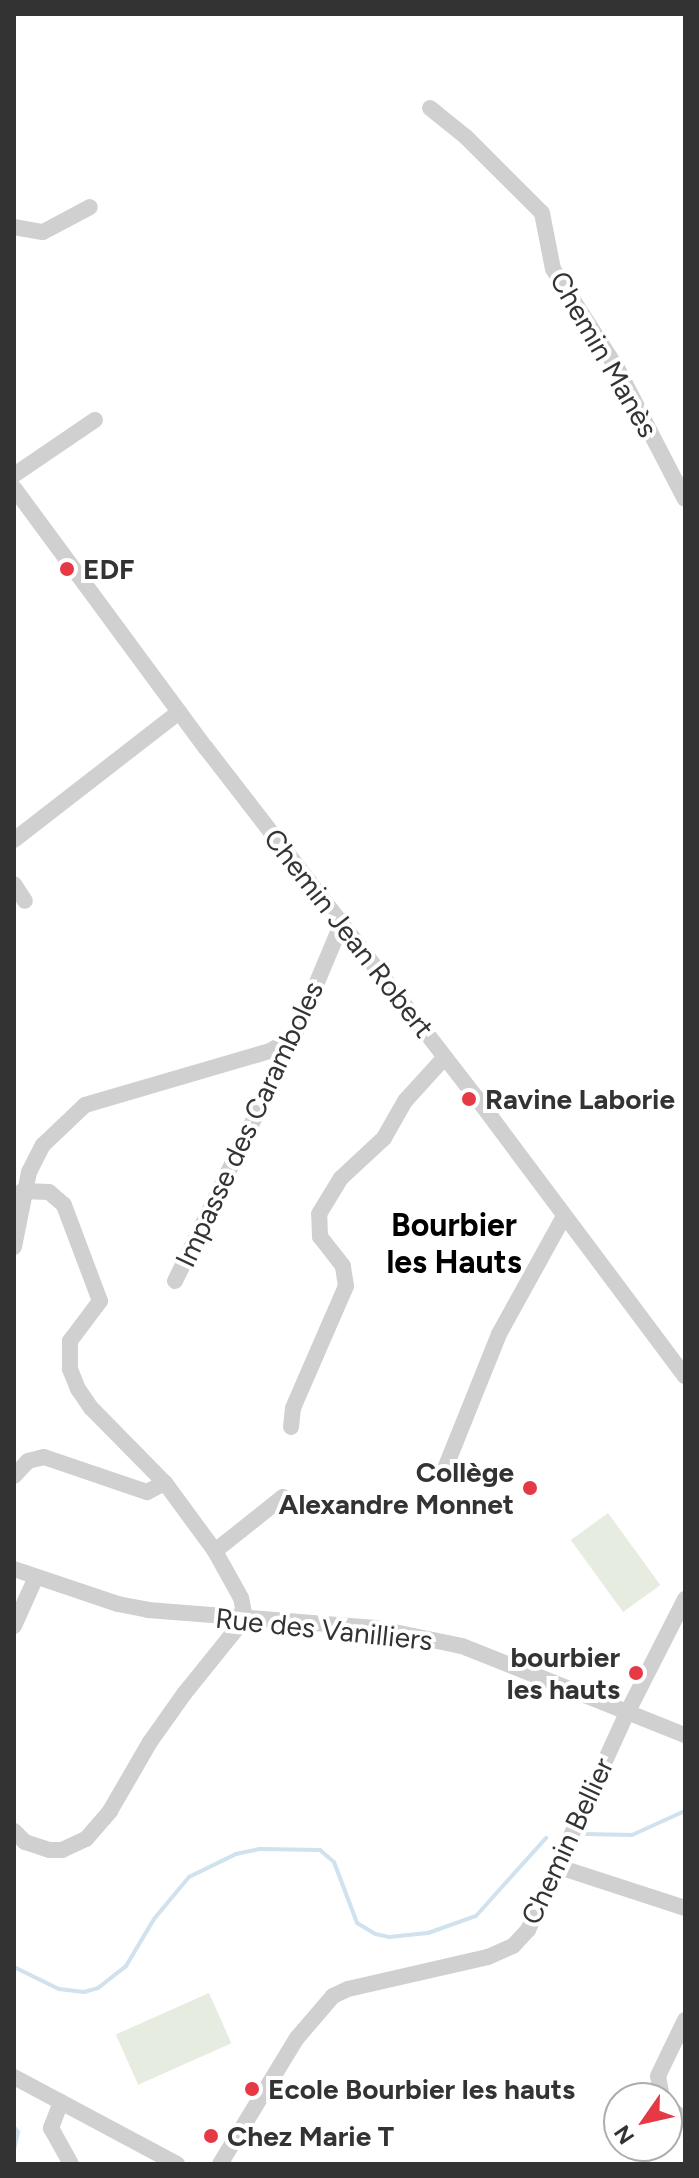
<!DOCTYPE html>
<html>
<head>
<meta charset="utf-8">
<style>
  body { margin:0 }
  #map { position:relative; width:699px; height:2178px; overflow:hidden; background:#fff; font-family:Figtree,sans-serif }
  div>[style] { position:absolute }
  .green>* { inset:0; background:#e6ecdf; transform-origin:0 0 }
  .stream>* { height:4px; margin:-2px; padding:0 2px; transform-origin:2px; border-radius:2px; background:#cfe2ee }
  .minor>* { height:16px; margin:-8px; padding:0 8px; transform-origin:8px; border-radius:8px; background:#d0d0d0 }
  .dots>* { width:22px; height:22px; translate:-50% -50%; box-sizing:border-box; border:4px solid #fff; border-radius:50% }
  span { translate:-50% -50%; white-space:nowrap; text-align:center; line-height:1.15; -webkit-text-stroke:8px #fff; paint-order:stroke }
  .street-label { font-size:28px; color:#333 }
  .poi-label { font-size:28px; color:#333; font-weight:700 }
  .left { translate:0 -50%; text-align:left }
  .right { translate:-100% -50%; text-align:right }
  .quarter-label { font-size:32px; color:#000; font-weight:700 }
  .frame { position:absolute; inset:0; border:16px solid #333; pointer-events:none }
  .north { position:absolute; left:603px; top:2082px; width:80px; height:80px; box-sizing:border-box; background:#fff; border:2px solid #adadad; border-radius:50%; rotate:236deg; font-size:22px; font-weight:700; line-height:32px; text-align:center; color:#333 }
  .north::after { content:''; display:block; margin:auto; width:28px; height:36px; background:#e63946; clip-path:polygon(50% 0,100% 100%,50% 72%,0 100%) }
</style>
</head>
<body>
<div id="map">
  <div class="green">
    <i style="left:608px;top:1513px;width:89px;height:46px;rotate:54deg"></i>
    <i style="left:209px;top:1993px;width:55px;height:102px;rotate:66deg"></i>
  </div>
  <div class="stream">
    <i style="left:586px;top:1834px;width:46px;rotate:1.2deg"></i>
    <i style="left:632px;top:1835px;width:58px;rotate:-24.4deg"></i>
    <i style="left:14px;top:1967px;width:50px;rotate:26.1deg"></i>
    <i style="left:59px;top:1989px;width:25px;rotate:7deg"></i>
    <i style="left:84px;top:1992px;width:15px;rotate:-16deg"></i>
    <i style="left:98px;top:1988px;width:36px;rotate:-38deg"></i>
    <i style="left:126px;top:1966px;width:55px;rotate:-59.2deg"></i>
    <i style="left:154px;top:1919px;width:55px;rotate:-50.2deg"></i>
    <i style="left:189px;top:1877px;width:52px;rotate:-26.1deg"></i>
    <i style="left:236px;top:1854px;width:25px;rotate:-12deg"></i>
    <i style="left:260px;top:1849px;width:60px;rotate:1deg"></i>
    <i style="left:320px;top:1850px;width:18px;rotate:41deg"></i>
    <i style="left:334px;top:1862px;width:65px;rotate:69.3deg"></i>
    <i style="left:357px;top:1923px;width:21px;rotate:31deg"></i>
    <i style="left:375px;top:1934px;width:14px;rotate:12deg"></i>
    <i style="left:389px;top:1937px;width:39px;rotate:-6deg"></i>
    <i style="left:428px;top:1933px;width:51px;rotate:-19.5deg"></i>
    <i style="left:476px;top:1916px;width:105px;rotate:-48.1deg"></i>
    <i style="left:14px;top:2127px;width:6px;rotate:51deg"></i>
    <i style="left:18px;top:2132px;width:18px;rotate:103deg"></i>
  </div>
  <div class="minor">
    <i style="left:430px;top:108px;width:46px;rotate:38.9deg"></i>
    <i style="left:466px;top:137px;width:107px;rotate:45deg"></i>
    <i style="left:542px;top:213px;width:57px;rotate:78.9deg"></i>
    <i style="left:553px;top:269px;width:120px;rotate:57.2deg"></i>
    <i style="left:618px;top:370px;width:145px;rotate:62.6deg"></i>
    <i style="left:14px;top:227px;width:29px;rotate:10deg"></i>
    <i style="left:43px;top:232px;width:53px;rotate:-28deg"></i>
    <i style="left:14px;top:475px;width:98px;rotate:-34.2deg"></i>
    <i style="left:14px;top:488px;width:323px;rotate:53.6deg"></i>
    <i style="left:206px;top:748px;width:441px;rotate:52.3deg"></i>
    <i style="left:476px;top:1097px;width:349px;rotate:53.2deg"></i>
    <i style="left:14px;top:840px;width:209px;rotate:-37.8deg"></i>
    <i style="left:14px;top:884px;width:20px;rotate:57deg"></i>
    <i style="left:14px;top:1247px;width:76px;rotate:-78.7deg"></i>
    <i style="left:29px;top:1172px;width:30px;rotate:-63deg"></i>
    <i style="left:43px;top:1145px;width:58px;rotate:-43.6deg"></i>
    <i style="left:85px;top:1105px;width:193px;rotate:-16.3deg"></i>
    <i style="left:270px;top:1051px;width:28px;rotate:-30deg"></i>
    <i style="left:175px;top:1281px;width:271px;rotate:-64deg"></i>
    <i style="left:294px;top:1037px;width:124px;rotate:-67.2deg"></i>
    <i style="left:291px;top:1427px;width:19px;rotate:-84deg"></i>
    <i style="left:293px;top:1408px;width:133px;rotate:-66.5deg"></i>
    <i style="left:346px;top:1286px;width:20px;rotate:-99deg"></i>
    <i style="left:343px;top:1266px;width:37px;rotate:-128deg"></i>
    <i style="left:320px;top:1237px;width:23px;rotate:-92deg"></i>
    <i style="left:319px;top:1214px;width:42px;rotate:-58.6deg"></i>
    <i style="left:341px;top:1178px;width:59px;rotate:-42.9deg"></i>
    <i style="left:384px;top:1138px;width:43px;rotate:-60.4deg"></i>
    <i style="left:405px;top:1101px;width:59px;rotate:-47.7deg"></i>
    <i style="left:446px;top:1466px;width:142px;rotate:-68.1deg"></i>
    <i style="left:499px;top:1334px;width:132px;rotate:-61.1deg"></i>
    <i style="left:14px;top:1476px;width:21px;rotate:-47deg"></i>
    <i style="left:28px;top:1461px;width:16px;rotate:-14deg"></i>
    <i style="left:44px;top:1457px;width:109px;rotate:18.8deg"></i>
    <i style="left:147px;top:1492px;width:20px;rotate:-27deg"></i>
    <i style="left:215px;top:1551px;width:87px;rotate:-38.5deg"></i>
    <i style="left:14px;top:1569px;width:110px;rotate:18.6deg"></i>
    <i style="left:118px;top:1604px;width:31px;rotate:11deg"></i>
    <i style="left:148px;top:1610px;width:228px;rotate:4.5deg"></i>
    <i style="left:375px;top:1628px;width:89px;rotate:11.7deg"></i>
    <i style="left:462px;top:1646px;width:240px;rotate:21.8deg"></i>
    <i style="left:14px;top:1626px;width:54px;rotate:-65.8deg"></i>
    <i style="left:14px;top:1831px;width:16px;rotate:45deg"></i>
    <i style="left:25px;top:1842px;width:26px;rotate:18deg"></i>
    <i style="left:50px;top:1850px;width:12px"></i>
    <i style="left:62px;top:1850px;width:26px;rotate:-25deg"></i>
    <i style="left:86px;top:1839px;width:37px;rotate:-49deg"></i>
    <i style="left:110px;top:1811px;width:80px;rotate:-59.9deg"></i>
    <i style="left:150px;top:1742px;width:59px;rotate:-54.7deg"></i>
    <i style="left:184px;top:1694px;width:97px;rotate:-51.2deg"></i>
    <i style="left:245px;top:1618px;width:20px;rotate:-101deg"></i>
    <i style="left:241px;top:1598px;width:54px;rotate:-119deg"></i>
    <i style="left:215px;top:1551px;width:84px;rotate:-126.3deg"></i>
    <i style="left:165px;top:1483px;width:105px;rotate:-134.6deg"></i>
    <i style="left:91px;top:1408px;width:23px;rotate:-124deg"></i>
    <i style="left:78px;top:1389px;width:22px;rotate:-112deg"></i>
    <i style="left:70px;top:1369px;width:28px;rotate:-90deg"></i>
    <i style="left:70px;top:1341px;width:50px;rotate:-53.1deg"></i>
    <i style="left:100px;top:1301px;width:103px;rotate:-110.6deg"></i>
    <i style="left:64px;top:1205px;width:20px;rotate:-139deg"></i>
    <i style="left:49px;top:1192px;width:27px;rotate:-178deg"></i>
    <i style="left:556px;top:1866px;width:136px;rotate:18deg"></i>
    <i style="left:14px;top:2077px;width:185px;rotate:28.1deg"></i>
    <i style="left:662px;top:2098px;width:22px;rotate:-100deg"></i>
    <i style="left:658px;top:2076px;width:62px;rotate:-64.3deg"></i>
    <i style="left:61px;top:2102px;width:28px;rotate:111deg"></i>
    <i style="left:51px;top:2128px;width:41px;rotate:60.9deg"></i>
    <i style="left:667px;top:2105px;width:24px;rotate:42deg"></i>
    <i style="left:220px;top:2164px;width:148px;rotate:-58.6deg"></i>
    <i style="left:297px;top:2038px;width:55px;rotate:-49.4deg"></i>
    <i style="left:333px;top:1996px;width:17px;rotate:-25deg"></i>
    <i style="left:348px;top:1989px;width:144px;rotate:-12.9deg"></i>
    <i style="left:488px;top:1957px;width:27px;rotate:-24deg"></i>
    <i style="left:513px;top:1946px;width:22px;rotate:-47deg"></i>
    <i style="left:528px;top:1930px;width:239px;rotate:-65.5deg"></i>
    <i style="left:627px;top:1713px;width:128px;rotate:-63deg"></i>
  </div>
  <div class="dots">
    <i style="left:67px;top:569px;background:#e63946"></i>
    <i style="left:469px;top:1099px;background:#e63946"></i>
    <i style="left:530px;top:1488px;background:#e63946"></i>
    <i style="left:636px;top:1673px;background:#e63946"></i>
    <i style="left:252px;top:2089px;background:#e63946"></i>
    <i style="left:211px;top:2136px;background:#e63946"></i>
  </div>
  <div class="street-label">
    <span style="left:604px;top:354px;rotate:60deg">Chemin Manès</span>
    <span style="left:349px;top:933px;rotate:52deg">Chemin Jean Robert</span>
    <span style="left:249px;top:1124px;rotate:-65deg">Impasse des Caramboles</span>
    <span style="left:324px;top:1629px;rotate:6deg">Rue des Vanilliers</span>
    <span style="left:567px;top:1841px;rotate:-65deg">Chemin Bellier</span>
  </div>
  <div class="poi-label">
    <span class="left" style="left:83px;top:569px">EDF</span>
    <span class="left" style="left:485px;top:1099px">Ravine Laborie</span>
    <span class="right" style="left:514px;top:1488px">Collège<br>Alexandre Monnet</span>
    <span class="right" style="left:620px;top:1673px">bourbier<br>les hauts</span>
    <span class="left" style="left:268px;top:2089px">Ecole Bourbier les hauts</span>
    <span class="left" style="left:227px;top:2136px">Chez Marie T</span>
  </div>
  <div class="quarter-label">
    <span style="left:454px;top:1244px">Bourbier<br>les Hauts</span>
  </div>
  <div class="frame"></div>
  <div class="north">N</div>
</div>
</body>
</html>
